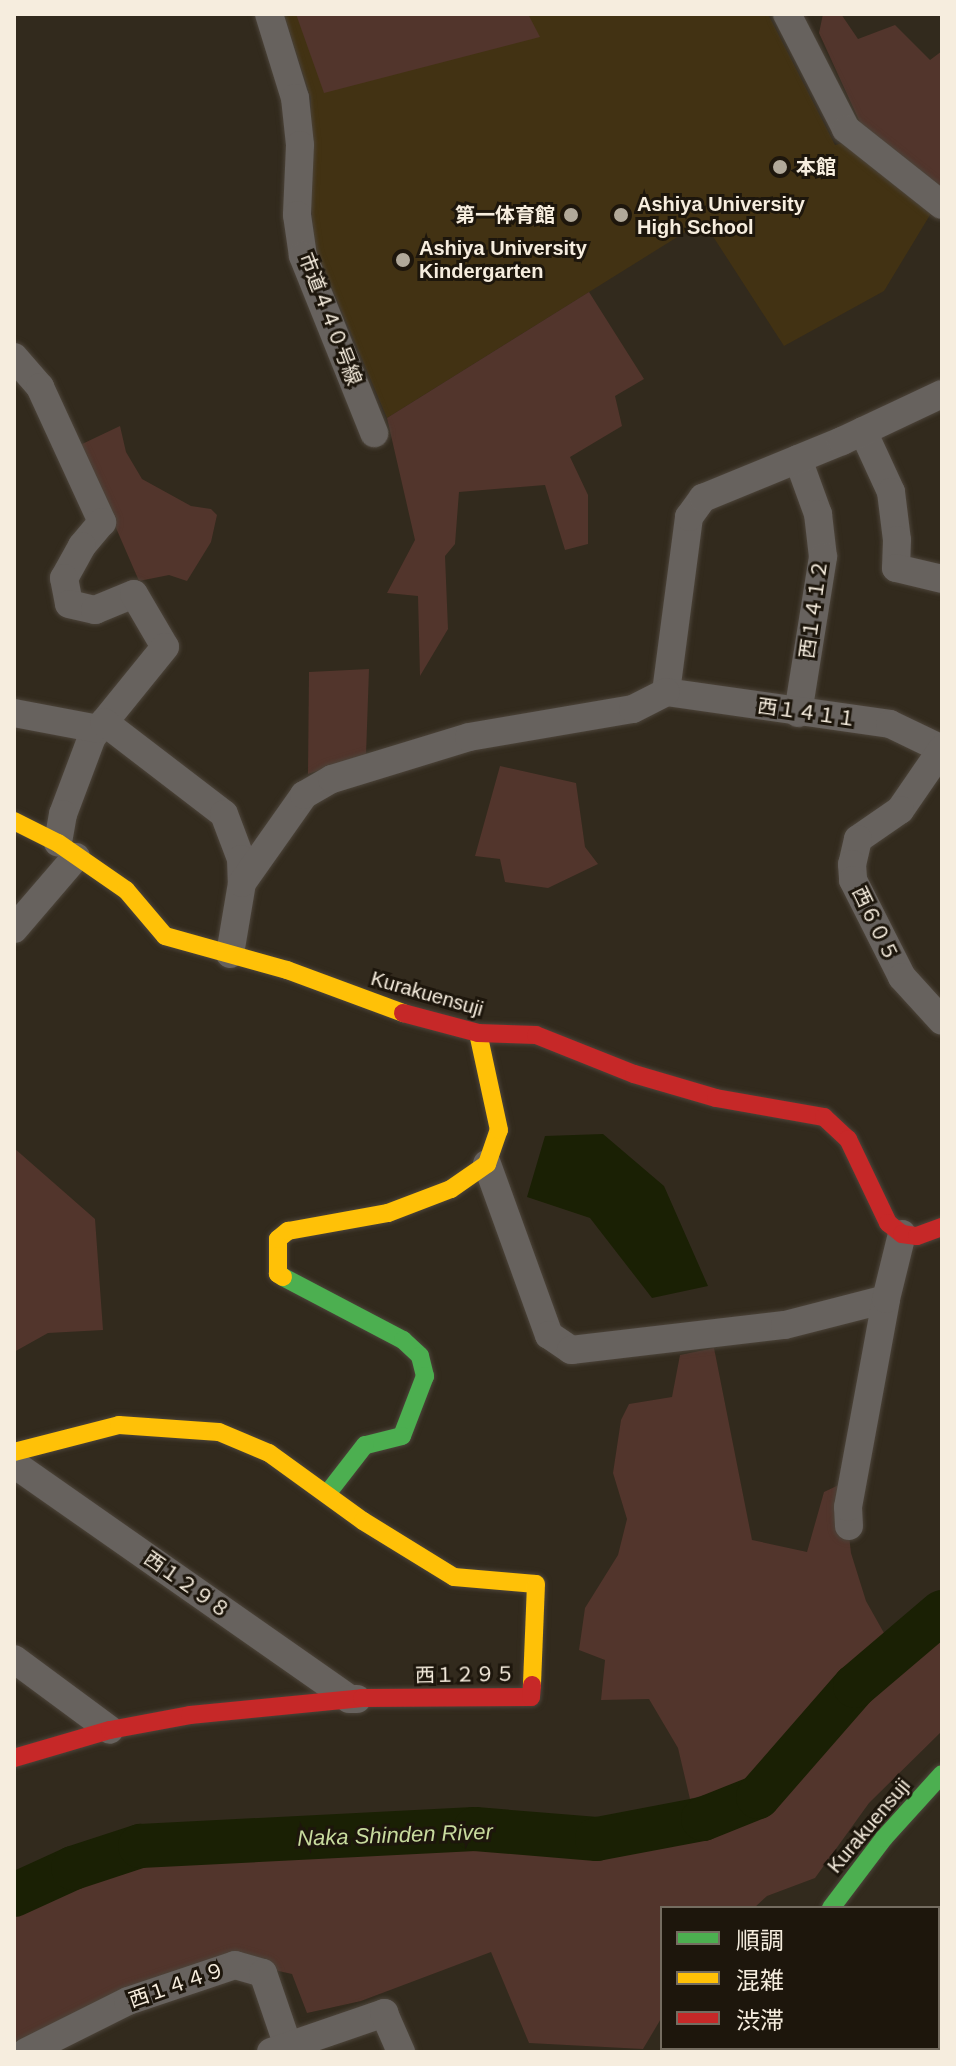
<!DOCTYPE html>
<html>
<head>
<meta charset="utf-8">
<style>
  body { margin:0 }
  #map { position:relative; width:956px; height:2066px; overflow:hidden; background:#322a1d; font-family:Arial,"Noto Sans JP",sans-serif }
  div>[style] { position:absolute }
  .built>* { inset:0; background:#423213 }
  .green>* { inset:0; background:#52352c }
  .water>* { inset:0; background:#1a2004 }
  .river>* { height:44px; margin:-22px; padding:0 22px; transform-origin:22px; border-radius:22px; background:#1a2004 }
  .roads { filter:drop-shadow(0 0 2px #4c443a) drop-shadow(0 0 2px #4c443a) }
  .street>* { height:28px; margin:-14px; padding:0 14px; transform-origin:14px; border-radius:14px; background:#67625e }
  .fast>* { height:18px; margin:-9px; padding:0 9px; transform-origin:9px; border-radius:9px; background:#4caf50 }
  .slow>* { height:18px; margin:-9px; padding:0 9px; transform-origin:9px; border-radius:9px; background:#ffc107 }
  .jam>* { height:18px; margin:-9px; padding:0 9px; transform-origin:9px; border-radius:9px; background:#c62828 }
  .dots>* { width:22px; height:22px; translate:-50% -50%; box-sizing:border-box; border:4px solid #1d160c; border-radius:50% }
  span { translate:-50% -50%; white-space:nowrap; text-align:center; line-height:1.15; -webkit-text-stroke:6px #1d160c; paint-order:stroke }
  .poi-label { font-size:20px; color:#f6edde; font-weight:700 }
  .left { translate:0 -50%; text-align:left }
  .right { translate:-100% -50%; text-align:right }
  .street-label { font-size:20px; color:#f6edde }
  .water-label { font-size:22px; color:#c8db9e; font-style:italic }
  .frame { position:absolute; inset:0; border:16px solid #f6edde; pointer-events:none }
  .legend { position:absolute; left:660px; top:1906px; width:280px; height:144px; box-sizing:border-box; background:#1d160c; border:2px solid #746c60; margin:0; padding:10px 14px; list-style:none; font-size:24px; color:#f6edde }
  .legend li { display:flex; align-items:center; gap:16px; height:40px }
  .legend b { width:40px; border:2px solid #746c60 }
</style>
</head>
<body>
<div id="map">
  <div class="built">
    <i style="clip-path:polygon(284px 14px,768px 14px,835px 145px,847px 142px,933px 210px,884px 291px,784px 346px,703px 221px,387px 418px,316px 250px,311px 206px,311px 98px)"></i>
  </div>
  <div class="green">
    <i style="clip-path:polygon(296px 14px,528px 14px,540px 37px,324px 93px)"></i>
    <i style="clip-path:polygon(823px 14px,841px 14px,858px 39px,895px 25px,930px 60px,942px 51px,942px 189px,863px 129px,819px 33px)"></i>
    <i style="clip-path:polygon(589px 292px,644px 379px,615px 396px,622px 426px,570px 457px,588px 495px,588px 544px,565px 550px,545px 485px,459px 492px,455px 544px,445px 556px,448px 629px,420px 676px,418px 596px,387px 593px,415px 540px,387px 418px)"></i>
    <i style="clip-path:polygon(120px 426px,126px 452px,142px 479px,191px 506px,211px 509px,217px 515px,211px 542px,187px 581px,169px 575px,139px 581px,80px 445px)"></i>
    <i style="clip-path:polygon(369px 669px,366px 755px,308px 774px,309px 672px)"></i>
    <i style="clip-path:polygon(500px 766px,576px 783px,585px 847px,598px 864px,548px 888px,505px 882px,500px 859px,475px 856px)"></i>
    <i style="clip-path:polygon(14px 1148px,95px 1219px,103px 1330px,48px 1333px,14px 1352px)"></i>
    <i style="clip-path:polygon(714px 1348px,752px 1540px,807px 1552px,824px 1492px,843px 1483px,851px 1553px,866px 1601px,893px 1649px,942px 1623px,942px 1731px,869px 1803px,815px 1878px,767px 1896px,754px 1908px,662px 1908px,662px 2017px,643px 2049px,529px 2043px,491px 1952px,361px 2001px,307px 2013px,292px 1974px,230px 1960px,14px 2051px,14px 1914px,60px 1890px,157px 1860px,315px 1846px,450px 1813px,519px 1811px,611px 1852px,737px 1812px,735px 1787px,690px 1799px,678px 1748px,649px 1699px,601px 1700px,605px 1660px,579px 1650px,585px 1608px,618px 1555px,627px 1519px,613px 1473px,621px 1420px,629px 1404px,672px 1397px,680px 1355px)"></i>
  </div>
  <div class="water">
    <i style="clip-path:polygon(603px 1134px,664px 1186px,708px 1286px,652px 1298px,590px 1218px,527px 1197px,545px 1136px)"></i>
  </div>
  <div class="river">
    <i style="left:14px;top:1895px;width:65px;rotate:-24.6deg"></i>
    <i style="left:73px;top:1868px;width:71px;rotate:-18.2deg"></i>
    <i style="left:140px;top:1846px;width:335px;rotate:-2.9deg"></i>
    <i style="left:475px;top:1829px;width:122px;rotate:4.7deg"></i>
    <i style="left:597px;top:1839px;width:108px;rotate:-10.7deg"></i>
    <i style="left:703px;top:1819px;width:59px;rotate:-21.8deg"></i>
    <i style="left:758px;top:1797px;width:147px;rotate:-48.9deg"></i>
    <i style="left:855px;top:1686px;width:114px;rotate:-40.4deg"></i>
  </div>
  <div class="roads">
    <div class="street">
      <i style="left:269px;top:14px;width:88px;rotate:72.8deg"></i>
      <i style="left:295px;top:98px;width:47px;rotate:83.9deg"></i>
      <i style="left:300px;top:145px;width:70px;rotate:92.5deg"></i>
      <i style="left:297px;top:215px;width:41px;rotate:81.7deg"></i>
      <i style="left:303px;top:256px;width:191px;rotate:68.1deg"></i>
      <i style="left:787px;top:14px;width:129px;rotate:62.8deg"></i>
      <i style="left:846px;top:129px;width:122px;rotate:38.4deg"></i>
      <i style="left:14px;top:357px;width:40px;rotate:49deg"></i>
      <i style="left:40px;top:387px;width:149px;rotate:65.3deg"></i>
      <i style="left:102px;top:522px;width:31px;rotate:130deg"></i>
      <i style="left:82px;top:546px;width:37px;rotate:119deg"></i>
      <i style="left:64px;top:578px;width:26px;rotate:79deg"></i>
      <i style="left:69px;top:604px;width:27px;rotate:13deg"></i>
      <i style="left:95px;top:610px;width:42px;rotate:-22.3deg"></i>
      <i style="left:134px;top:594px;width:61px;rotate:59.7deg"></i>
      <i style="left:165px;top:647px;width:116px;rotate:129deg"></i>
      <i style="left:92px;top:737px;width:82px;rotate:110.6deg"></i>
      <i style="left:63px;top:814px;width:29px;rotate:100deg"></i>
      <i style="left:863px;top:431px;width:67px;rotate:65.3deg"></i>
      <i style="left:891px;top:492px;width:48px;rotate:82.9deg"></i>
      <i style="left:897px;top:540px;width:28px;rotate:92deg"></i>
      <i style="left:896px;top:568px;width:47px;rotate:13.4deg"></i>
      <i style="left:798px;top:459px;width:59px;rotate:70deg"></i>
      <i style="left:818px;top:514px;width:43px;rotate:83.4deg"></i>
      <i style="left:823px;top:557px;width:158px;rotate:99.1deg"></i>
      <i style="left:666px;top:692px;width:177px;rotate:-82.5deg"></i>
      <i style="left:689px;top:517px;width:24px;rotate:-54deg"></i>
      <i style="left:703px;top:498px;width:150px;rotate:-22.3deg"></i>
      <i style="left:842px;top:441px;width:110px;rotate:-25.2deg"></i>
      <i style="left:666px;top:692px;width:226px;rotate:8.1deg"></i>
      <i style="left:890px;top:724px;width:58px;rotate:25.7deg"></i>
      <i style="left:14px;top:713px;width:86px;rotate:10.7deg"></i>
      <i style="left:104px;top:722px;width:151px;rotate:37.5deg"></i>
      <i style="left:224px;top:814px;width:48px;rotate:69.3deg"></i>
      <i style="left:241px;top:859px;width:24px;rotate:88deg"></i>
      <i style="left:242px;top:883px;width:72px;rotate:99.6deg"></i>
      <i style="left:942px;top:749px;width:74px;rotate:124.5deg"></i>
      <i style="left:900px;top:810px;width:51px;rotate:145.4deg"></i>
      <i style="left:858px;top:839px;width:26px;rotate:103deg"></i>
      <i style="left:852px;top:864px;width:16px;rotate:86deg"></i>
      <i style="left:853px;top:880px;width:109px;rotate:63.2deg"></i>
      <i style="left:902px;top:977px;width:59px;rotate:47.7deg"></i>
      <i style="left:242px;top:883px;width:108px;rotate:-54.8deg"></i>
      <i style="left:304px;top:795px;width:32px;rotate:-30deg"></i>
      <i style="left:332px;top:779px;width:143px;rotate:-17deg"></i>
      <i style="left:469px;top:737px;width:166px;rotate:-9.7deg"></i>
      <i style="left:633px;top:709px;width:37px;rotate:-27deg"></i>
      <i style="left:14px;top:929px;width:95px;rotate:-49.3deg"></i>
      <i style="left:487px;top:1164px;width:182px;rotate:70.1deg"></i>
      <i style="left:549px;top:1335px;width:27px;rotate:34deg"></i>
      <i style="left:571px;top:1350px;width:215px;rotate:-6.7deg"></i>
      <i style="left:785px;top:1325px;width:104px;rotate:-14.4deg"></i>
      <i style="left:14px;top:1464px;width:409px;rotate:35deg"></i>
      <i style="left:349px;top:1699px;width:8px"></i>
      <i style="left:849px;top:1526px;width:19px;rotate:-93deg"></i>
      <i style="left:848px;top:1507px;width:211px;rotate:-79.6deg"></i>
      <i style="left:886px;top:1299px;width:67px;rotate:-76.2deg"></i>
      <i style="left:14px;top:1659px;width:119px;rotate:36.5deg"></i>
      <i style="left:938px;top:1949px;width:4px;rotate:14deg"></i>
      <i style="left:26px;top:2052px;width:114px;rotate:-26.6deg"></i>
      <i style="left:128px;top:2001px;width:113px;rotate:-18.6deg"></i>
      <i style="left:235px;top:1965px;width:29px;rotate:16deg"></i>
      <i style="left:263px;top:1973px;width:77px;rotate:71.1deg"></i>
      <i style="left:271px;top:2052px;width:120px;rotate:-19deg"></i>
      <i style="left:384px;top:2013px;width:43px;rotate:66.4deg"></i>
    </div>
    <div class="fast">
      <i style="left:283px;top:1277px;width:136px;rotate:27.7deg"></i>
      <i style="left:403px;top:1340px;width:23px;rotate:43deg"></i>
      <i style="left:420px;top:1356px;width:21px;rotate:76deg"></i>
      <i style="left:425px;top:1376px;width:64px;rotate:111deg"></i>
      <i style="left:402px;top:1436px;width:38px;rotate:166deg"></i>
      <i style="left:365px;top:1445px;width:62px;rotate:127.8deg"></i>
      <i style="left:831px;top:1908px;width:88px;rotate:-52.9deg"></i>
      <i style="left:884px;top:1838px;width:86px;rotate:-47.8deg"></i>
      <i style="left:769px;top:2052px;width:4px;rotate:-76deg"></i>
    </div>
    <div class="slow">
      <i style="left:14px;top:821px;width:49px;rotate:26.6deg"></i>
      <i style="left:58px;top:843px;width:83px;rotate:34.7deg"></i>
      <i style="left:126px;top:890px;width:60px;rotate:49.7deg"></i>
      <i style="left:165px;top:936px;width:127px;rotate:15.6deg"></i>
      <i style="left:287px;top:970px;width:124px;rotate:20.3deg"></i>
      <i style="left:283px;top:1277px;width:6px;rotate:-149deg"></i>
      <i style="left:278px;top:1274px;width:35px;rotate:-90deg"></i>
      <i style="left:278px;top:1239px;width:13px;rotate:-39deg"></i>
      <i style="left:288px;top:1231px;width:102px;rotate:-10.2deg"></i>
      <i style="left:388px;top:1213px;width:67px;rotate:-20.9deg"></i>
      <i style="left:451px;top:1189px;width:44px;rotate:-34.8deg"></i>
      <i style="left:487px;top:1164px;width:36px;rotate:-71deg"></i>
      <i style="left:499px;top:1130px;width:99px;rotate:-102.2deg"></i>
      <i style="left:14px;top:1452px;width:108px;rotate:-14.4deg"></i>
      <i style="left:119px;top:1425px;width:100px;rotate:4deg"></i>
      <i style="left:219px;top:1432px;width:54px;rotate:22.8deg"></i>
      <i style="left:269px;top:1453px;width:116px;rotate:35.9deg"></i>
      <i style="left:363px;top:1521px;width:107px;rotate:31.6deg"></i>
      <i style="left:454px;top:1577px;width:82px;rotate:4.9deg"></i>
      <i style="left:536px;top:1584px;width:101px;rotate:92.3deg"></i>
    </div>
    <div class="jam">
      <i style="left:403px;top:1013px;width:78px;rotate:14.9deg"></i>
      <i style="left:478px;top:1033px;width:58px;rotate:2deg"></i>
      <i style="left:536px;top:1035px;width:105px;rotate:21.7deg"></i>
      <i style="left:634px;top:1074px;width:85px;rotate:16.3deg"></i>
      <i style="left:716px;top:1098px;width:110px;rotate:10deg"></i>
      <i style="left:824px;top:1117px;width:33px;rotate:43deg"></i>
      <i style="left:848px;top:1139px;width:93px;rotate:64.5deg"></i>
      <i style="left:888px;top:1223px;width:18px;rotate:38deg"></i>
      <i style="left:902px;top:1234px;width:15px;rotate:8deg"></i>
      <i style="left:917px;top:1236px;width:27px;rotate:-20deg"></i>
      <i style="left:14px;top:1758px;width:100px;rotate:-16.3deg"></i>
      <i style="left:110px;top:1730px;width:81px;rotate:-10.6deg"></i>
      <i style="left:190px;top:1715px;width:173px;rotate:-5.6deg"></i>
      <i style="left:362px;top:1698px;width:169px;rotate:-0.3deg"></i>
      <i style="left:531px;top:1697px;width:12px;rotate:-85deg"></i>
    </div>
  </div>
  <div class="dots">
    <i style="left:780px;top:167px;background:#b1a99a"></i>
    <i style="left:571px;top:215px;background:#b1a99a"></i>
    <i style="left:621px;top:215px;background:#b1a99a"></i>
    <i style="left:403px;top:260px;background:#b1a99a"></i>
  </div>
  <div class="poi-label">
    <span class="left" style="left:796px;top:167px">本館</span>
    <span class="left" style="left:637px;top:216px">Ashiya University<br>High School</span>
    <span class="right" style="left:555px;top:215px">第一体育館</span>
    <span class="left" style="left:419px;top:260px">Ashiya University<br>Kindergarten</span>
  </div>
  <div class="street-label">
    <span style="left:330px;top:319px;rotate:69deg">市道４４０号線</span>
    <span style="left:814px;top:609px;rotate:-82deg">西１４１２</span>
    <span style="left:807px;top:713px;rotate:8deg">西１４１１</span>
    <span style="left:875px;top:924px;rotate:64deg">西６０５</span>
    <span style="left:427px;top:994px;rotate:16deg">Kurakuensuji</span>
    <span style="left:187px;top:1585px;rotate:35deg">西１２９８</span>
    <span style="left:465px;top:1675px;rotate:-1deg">西１２９５</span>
    <span style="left:869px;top:1826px;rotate:-50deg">Kurakuensuji</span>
    <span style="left:177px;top:1985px;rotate:-19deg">西１４４９</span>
  </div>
  <div class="water-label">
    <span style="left:395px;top:1835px;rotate:-2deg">Naka Shinden River</span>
  </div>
  <div class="frame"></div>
  <ul class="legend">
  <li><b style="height:10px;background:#4caf50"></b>順調</li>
  <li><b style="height:10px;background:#ffc107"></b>混雑</li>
  <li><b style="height:10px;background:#c62828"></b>渋滞</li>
  </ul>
</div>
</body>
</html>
